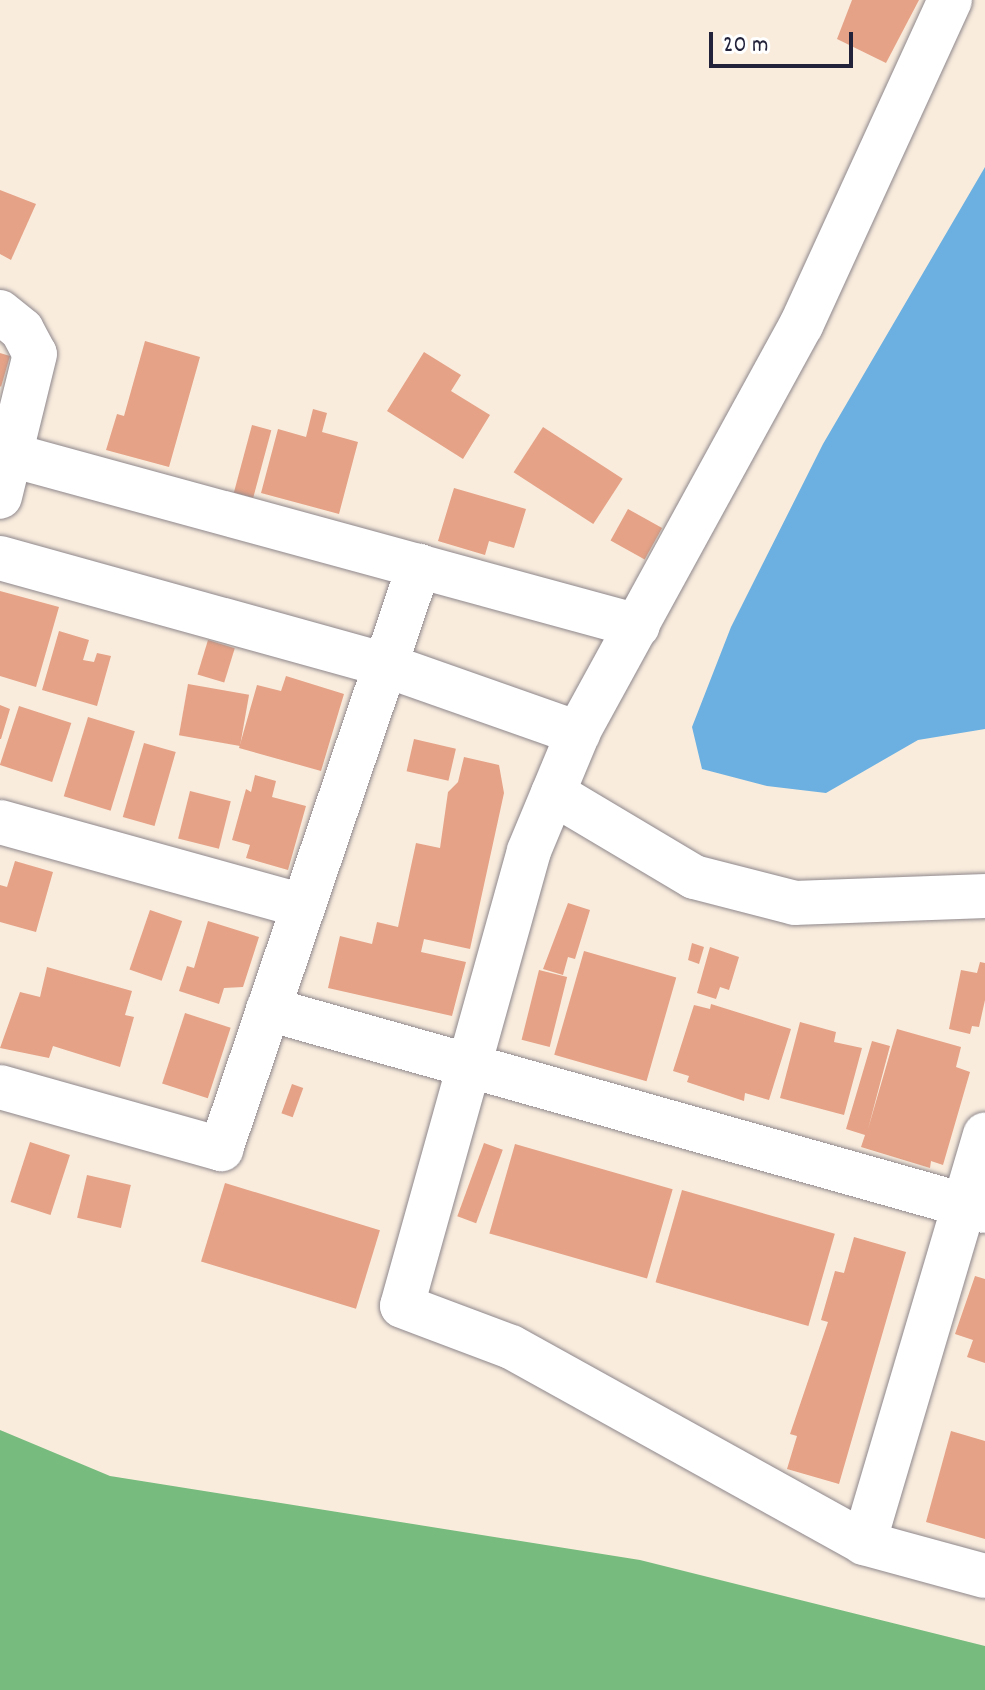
<!DOCTYPE html>
<html>
<head>
<meta charset="utf-8">
<style>
  body { margin:0 }
  #map { position:relative; width:985px; height:1690px; overflow:hidden; background:#f9ecdd; font-family:Dekko,sans-serif }
  div>[style] { position:absolute }
  .forest>* { inset:0; background:#77bb7e }
  .water>* { inset:0; background:#6bb0e1 }
  .building>* { inset:0; background:#e5a286; transform-origin:0 0 }
  .roads { filter:drop-shadow(0 0 2px #8e878c) drop-shadow(0 0 2px #8e878c) }
  .minor>* { height:44px; margin:-22px; padding:0 22px; transform-origin:22px; border-radius:22px; background:#fff }
  span { translate:-50% -50%; white-space:nowrap; text-align:center; line-height:1.15; -webkit-text-stroke:8px #fff; paint-order:stroke }
  .scale { position:absolute; left:709px; top:32px; width:144px; height:36px; box-sizing:border-box; border:4px solid #22223b; border-top:0; padding-left:10px; font-size:24px; line-height:28px; white-space:nowrap; color:#22223b; -webkit-text-stroke:6px #fff; paint-order:stroke }
</style>
</head>
<body>
<div id="map">
  <div class="forest">
    <i style="clip-path:polygon(0 1430px,110px 1476px,640px 1560px,985px 1646px,985px 1690px,0 1690px)"></i>
  </div>
  <div class="water">
    <i style="clip-path:polygon(985px 167px,985px 729px,918px 740px,826px 793px,767px 786px,702px 769px,692px 727px,731px 627px,823px 444px)"></i>
  </div>
  <div class="building">
    <i style="clip-path:polygon(852px 0,919px 0,886px 63px,837px 39px)"></i>
    <i style="clip-path:polygon(0 190px,36px 204px,11px 260px,0 254px)"></i>
    <i style="clip-path:polygon(145px 341px,200px 357px,169px 467px,106px 450px,117px 414px,124px 416px)"></i>
    <i style="clip-path:polygon(424px 352px,461px 375px,451px 391px,490px 415px,463px 459px,387px 411px)"></i>
    <i style="clip-path:polygon(0 353px,10px 356px,1px 387px,0 386px)"></i>
    <i style="clip-path:polygon(313px 409px,327px 413px,322px 432px,358px 442px,339px 514px,261px 493px,278px 429px,306px 437px)"></i>
    <i style="left:252px;top:425px;width:20px;height:70px;rotate:15deg"></i>
    <i style="left:543px;top:427px;width:95px;height:54px;rotate:33deg"></i>
    <i style="clip-path:polygon(454px 488px,526px 509px,514px 548px,489px 541px,485px 555px,438px 541px)"></i>
    <i style="left:628px;top:509px;width:39px;height:36px;rotate:29deg"></i>
    <i style="clip-path:polygon(0 591px,59px 607px,36px 687px,0 676px)"></i>
    <i style="clip-path:polygon(59px 631px,89px 640px,83px 660px,94px 662px,97px 653px,111px 656px,97px 706px,42px 690px)"></i>
    <i style="left:208px;top:640px;width:28px;height:36px;rotate:17deg"></i>
    <i style="clip-path:polygon(286px 676px,344px 694px,321px 771px,239px 748px,257px 685px,281px 691px)"></i>
    <i style="left:188px;top:684px;width:62px;height:52px;rotate:10deg"></i>
    <i style="clip-path:polygon(0 705px,10px 709px,1px 739px,0 739px)"></i>
    <i style="left:19px;top:706px;width:55px;height:62px;rotate:18deg"></i>
    <i style="left:88px;top:717px;width:49px;height:83px;rotate:17deg"></i>
    <i style="left:414px;top:739px;width:43px;height:33px;rotate:13deg"></i>
    <i style="left:144px;top:743px;width:33px;height:77px;rotate:16deg"></i>
    <i style="clip-path:polygon(464px 757px,499px 765px,504px 793px,470px 949px,424px 939px,421px 952px,466px 962px,452px 1016px,328px 988px,340px 936px,372px 944px,377px 922px,398px 927px,416px 843px,440px 848px,448px 792px,458px 782px)"></i>
    <i style="clip-path:polygon(255px 775px,276px 781px,272px 797px,306px 806px,288px 870px,246px 858px,250px 845px,232px 840px,246px 789px,251px 792px)"></i>
    <i style="left:190px;top:791px;width:42px;height:49px;rotate:14deg"></i>
    <i style="clip-path:polygon(15px 861px,53px 872px,36px 932px,0 922px,0 885px,7px 887px)"></i>
    <i style="clip-path:polygon(568px 903px,590px 910px,575px 959px,568px 957px,563px 975px,543px 969px)"></i>
    <i style="left:150px;top:910px;width:34px;height:63px;rotate:19deg"></i>
    <i style="clip-path:polygon(208px 921px,259px 937px,243px 987px,224px 988px,219px 1004px,179px 991px,187px 966px,194px 968px)"></i>
    <i style="clip-path:polygon(692px 943px,704px 947px,699px 964px,688px 960px)"></i>
    <i style="clip-path:polygon(710px 947px,739px 957px,729px 990px,720px 987px,716px 999px,697px 993px)"></i>
    <i style="left:584px;top:951px;width:96px;height:108px;rotate:16deg"></i>
    <i style="clip-path:polygon(980px 962px,985px 963px,985px 1000px,979px 1027px,972px 1026px,970px 1034px,949px 1029px,961px 970px,977px 973px)"></i>
    <i style="clip-path:polygon(47px 967px,132px 991px,125px 1015px,134px 1017px,120px 1067px,53px 1046px,49px 1058px,0 1048px,20px 992px,40px 997px)"></i>
    <i style="left:539px;top:970px;width:29px;height:72px;rotate:14deg"></i>
    <i style="clip-path:polygon(711px 1004px,791px 1029px,769px 1100px,745px 1093px,744px 1101px,687px 1082px,689px 1076px,673px 1071px,694px 1005px,710px 1009px)"></i>
    <i style="left:185px;top:1013px;width:48px;height:74px;rotate:18deg"></i>
    <i style="clip-path:polygon(800px 1022px,836px 1032px,834px 1042px,862px 1048px,844px 1115px,780px 1098px)"></i>
    <i style="clip-path:polygon(897px 1029px,961px 1047px,956px 1067px,970px 1072px,943px 1165px,931px 1161px,930px 1168px,861px 1147px,865px 1135px,846px 1129px,872px 1041px,890px 1046px,868px 1129px)"></i>
    <i style="left:292px;top:1084px;width:12px;height:31px;rotate:20deg"></i>
    <i style="left:30px;top:1142px;width:42px;height:63px;rotate:18deg"></i>
    <i style="left:484px;top:1143px;width:20px;height:78px;rotate:20deg"></i>
    <i style="left:515px;top:1144px;width:164px;height:93px;rotate:16deg"></i>
    <i style="left:87px;top:1175px;width:45px;height:44px;rotate:13deg"></i>
    <i style="left:225px;top:1183px;width:162px;height:82px;rotate:17deg"></i>
    <i style="left:682px;top:1190px;width:159px;height:96px;rotate:16deg"></i>
    <i style="clip-path:polygon(854px 1237px,906px 1252px,839px 1484px,787px 1469px,797px 1436px,790px 1434px,828px 1322px,821px 1320px,835px 1271px,844px 1273px)"></i>
    <i style="clip-path:polygon(975px 1276px,985px 1279px,985px 1363px,967px 1357px,973px 1340px,955px 1334px)"></i>
    <i style="clip-path:polygon(951px 1431px,985px 1441px,985px 1539px,926px 1522px)"></i>
  </div>
  <div class="roads">
    <div class="minor">
      <i style="left:950px;top:0;width:358px;rotate:114.6deg"></i>
      <i style="left:801px;top:325px;width:465px;rotate:118.7deg"></i>
      <i style="left:578px;top:733px;width:128px;rotate:112.6deg"></i>
      <i style="left:529px;top:851px;width:472px;rotate:105.6deg"></i>
      <i style="left:402px;top:1306px;width:116px;rotate:20.6deg"></i>
      <i style="left:511px;top:1347px;width:404px;rotate:29deg"></i>
      <i style="left:864px;top:1543px;width:125px;rotate:15.3deg"></i>
      <i style="left:0;top:312px;width:28px;rotate:39deg"></i>
      <i style="left:22px;top:330px;width:27px;rotate:62deg"></i>
      <i style="left:35px;top:354px;width:147px;rotate:103.8deg"></i>
      <i style="left:0;top:452px;width:661px;rotate:15.26deg"></i>
      <i style="left:0;top:558px;width:400px;rotate:15.5deg"></i>
      <i style="left:385px;top:665px;width:205px;rotate:19.4deg"></i>
      <i style="left:553px;top:793px;width:164px;rotate:30.8deg"></i>
      <i style="left:694px;top:877px;width:104px;rotate:14.4deg"></i>
      <i style="left:795px;top:903px;width:190px;rotate:-2.1deg"></i>
      <i style="left:0;top:822px;width:314px;rotate:15.5deg"></i>
      <i style="left:268px;top:1009px;width:745px;rotate:15.73deg"></i>
      <i style="left:0;top:1087px;width:230px;rotate:15.7deg"></i>
      <i style="left:221px;top:1149px;width:616px;rotate:-71.24deg"></i>
      <i style="left:864px;top:1543px;width:426px;rotate:-73.5deg"></i>
    </div>
  </div>
  <div class="scale">20 m</div>
</div>
</body>
</html>
